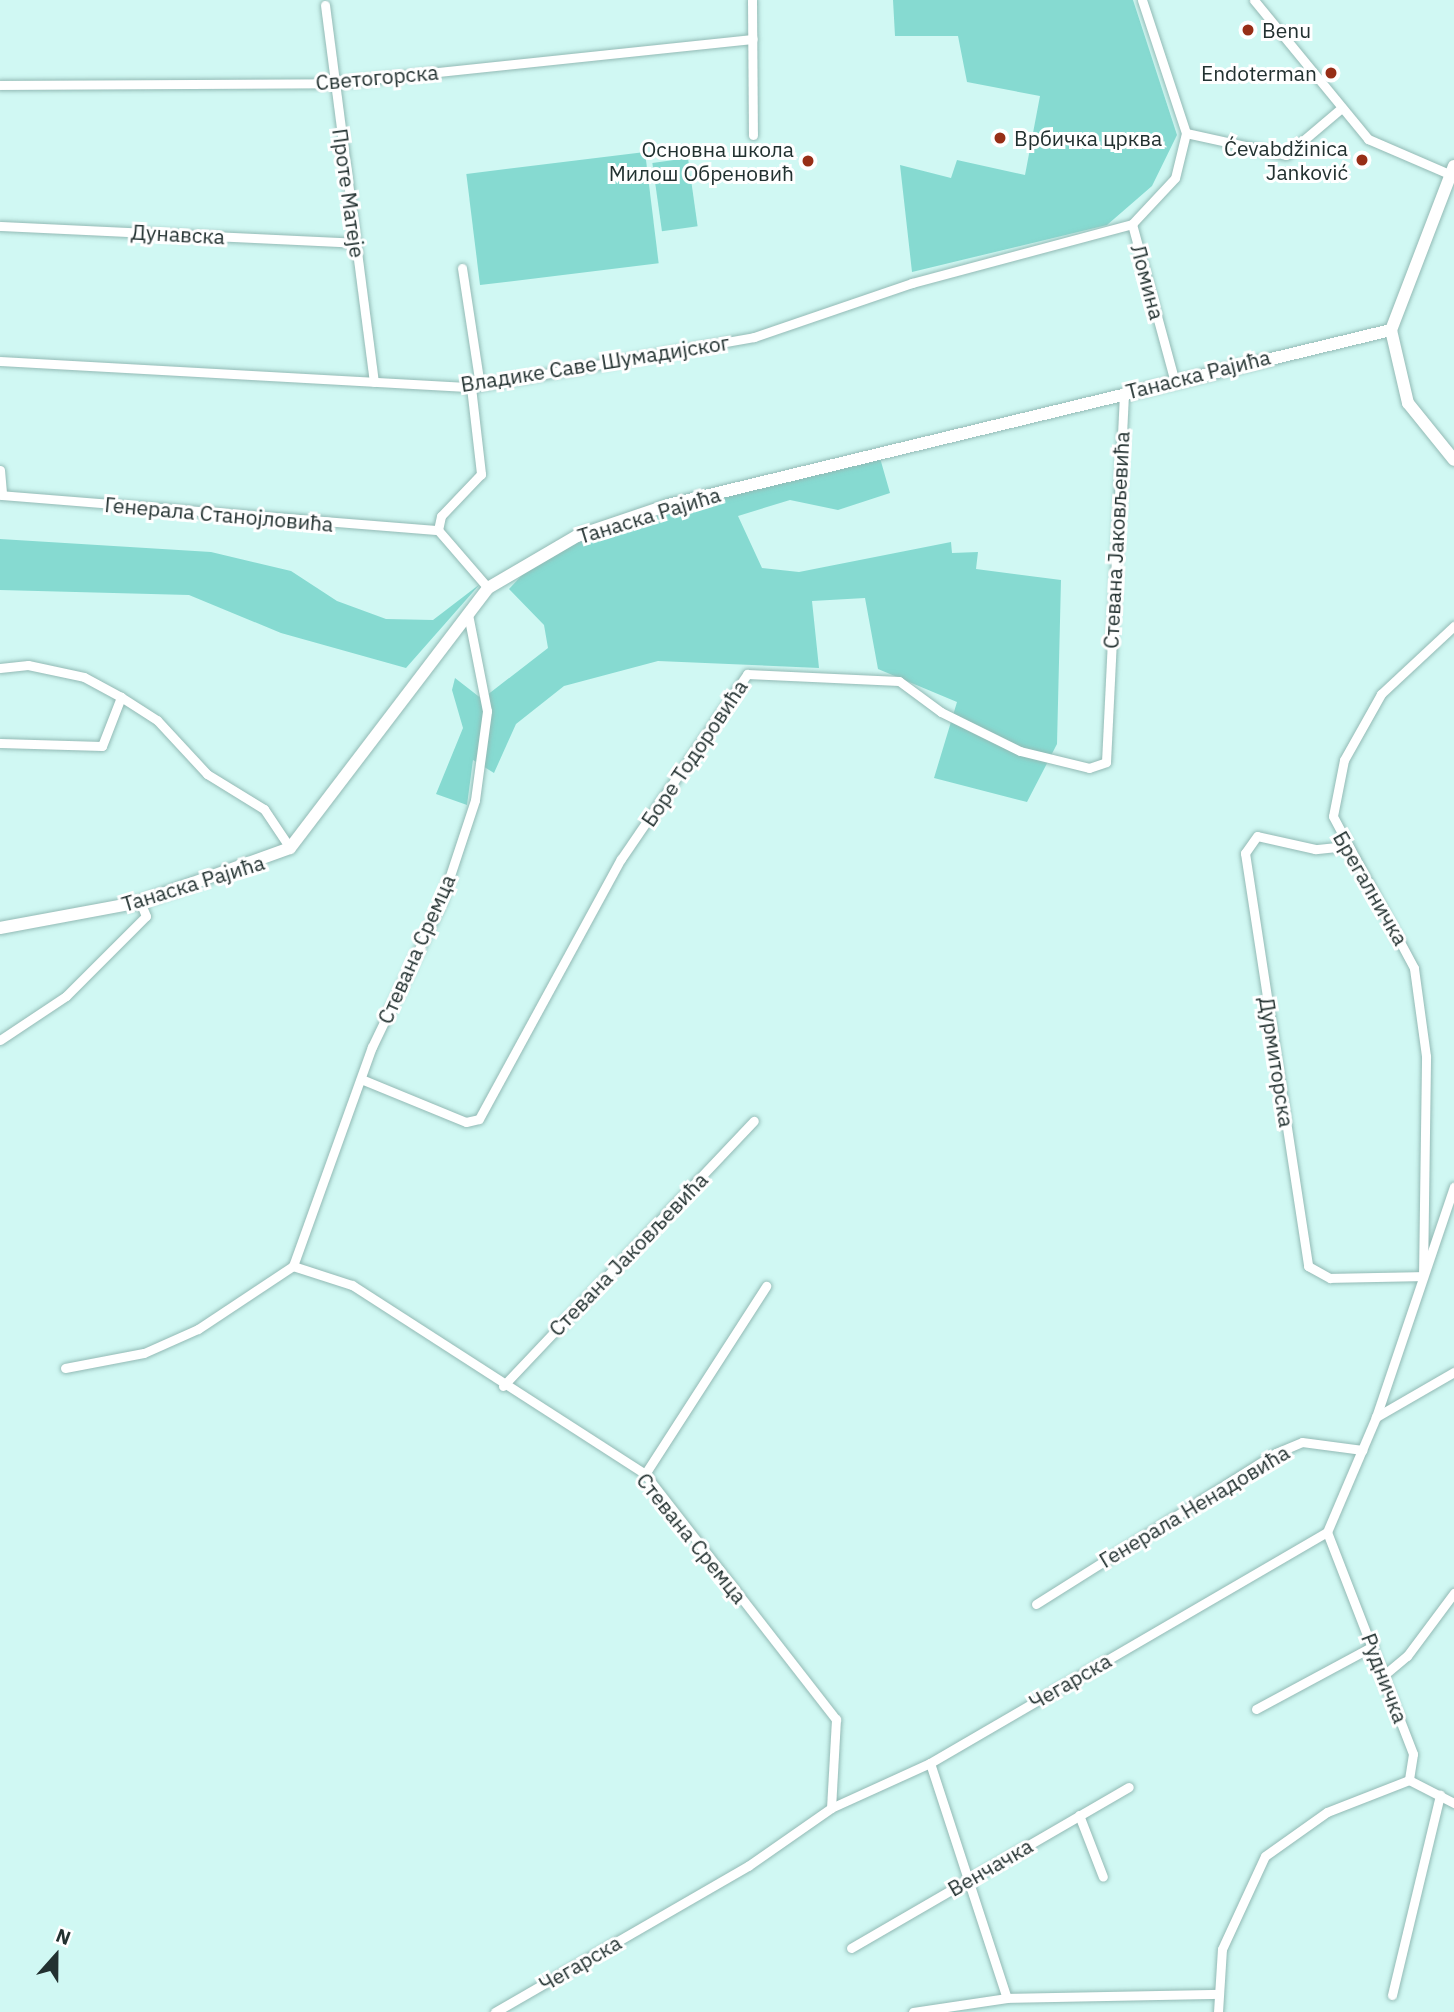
<!DOCTYPE html>
<html>
<head>
<meta charset="utf-8">
<style>
  body { margin:0 }
  #map { position:relative; width:1454px; height:2012px; overflow:hidden; background:#d0f8f3; font-family:"IBM Plex Sans",sans-serif }
  div>[style] { position:absolute }
  .green>* { inset:0; background:#86dad1; transform-origin:0 0 }
  .roads { filter:drop-shadow(0 0 2px #93bab5) drop-shadow(0 0 2px #93bab5) }
  .street>* { height:9px; margin:-4.5px; padding:0 4.5px; transform-origin:4.5px; border-radius:4.5px; background:#fff }
  .secondary>* { height:12px; margin:-6px; padding:0 6px; transform-origin:6px; border-radius:6px; background:#fff }
  .dots>* { width:19px; height:19px; translate:-50% -50%; box-sizing:border-box; border:4px solid #fff; border-radius:50% }
  span { translate:-50% -50%; white-space:nowrap; text-align:center; line-height:1.15; -webkit-text-stroke:6px #fff; paint-order:stroke }
  .poi-label { font-size:21px; color:#223130 }
  .left { translate:0 -50%; text-align:left }
  .right { translate:-100% -50%; text-align:right }
  .street-label { font-size:21px; color:#223130 }
  .north { position:absolute; left:21px; top:1921px; width:70px; height:70px; -webkit-text-stroke:5px #fff; paint-order:stroke; rotate:21deg; font-size:19px; font-weight:700; line-height:28px; text-align:center; color:#223130 }
  .north::after { content:''; display:block; margin:auto; width:24px; height:32px; background:#223130; clip-path:polygon(50% 0,100% 100%,50% 72%,0 100%) }
</style>
</head>
<body>
<div id="map">
  <div class="green">
    <i style="clip-path:polygon(893px 0,1133px 0,1177px 135px,1152px 186px,1107px 225px,912px 272px,900px 165px,951px 178px,957px 160px,1025px 175px,1040px 96px,967px 82px,958px 36px,895px 36px)"></i>
    <i style="left:645px;top:152px;width:112px;height:180px;rotate:83deg"></i>
    <i style="left:688px;top:158px;width:69px;height:36px;rotate:82deg"></i>
    <i style="clip-path:polygon(880px 458px,890px 493px,838px 510px,790px 500px,738px 516px,762px 568px,799px 572px,951px 542px,952px 553px,978px 552px,976px 569px,1061px 580px,1057px 744px,1027px 802px,934px 778px,957px 702px,878px 669px,865px 598px,812px 601px,819px 668px,658px 661px,564px 686px,516px 724px,494px 773px,473px 760px,467px 805px,436px 794px,463px 728px,452px 690px,455px 678px,482px 699px,548px 648px,544px 625px,509px 589px,524px 573px,576px 539px,655px 510px)"></i>
    <i style="clip-path:polygon(0 539px,211px 552px,291px 571px,337px 601px,386px 619px,433px 620px,480px 584px,406px 668px,281px 633px,189px 595px,0 590px)"></i>
  </div>
  <div class="roads">
    <div class="street">
      <i style="left:752px;top:0;width:135px;rotate:89.6deg"></i>
      <i style="left:1142px;top:0;width:140px;rotate:71.7deg"></i>
      <i style="left:1186px;top:133px;width:46px;rotate:103.7deg"></i>
      <i style="left:1175px;top:178px;width:63px;rotate:133.1deg"></i>
      <i style="left:1132px;top:224px;width:161px;rotate:74.8deg"></i>
      <i style="left:1254px;top:0;width:180px;rotate:50.6deg"></i>
      <i style="left:1368px;top:139px;width:90px;rotate:23.4deg"></i>
      <i style="left:325px;top:5px;width:380px;rotate:82.6deg"></i>
      <i style="left:0;top:85px;width:333px;rotate:-0.3deg"></i>
      <i style="left:333px;top:83px;width:422px;rotate:-6deg"></i>
      <i style="left:1186px;top:133px;width:102px;rotate:12.4deg"></i>
      <i style="left:1286px;top:155px;width:70px;rotate:-40.3deg"></i>
      <i style="left:0;top:226px;width:356px;rotate:2.7deg"></i>
      <i style="left:462px;top:268px;width:118px;rotate:81.3deg"></i>
      <i style="left:0;top:361px;width:472px;rotate:3.2deg"></i>
      <i style="left:471px;top:387px;width:287px;rotate:-10deg"></i>
      <i style="left:754px;top:337px;width:167px;rotate:-18.9deg"></i>
      <i style="left:912px;top:283px;width:228px;rotate:-15deg"></i>
      <i style="left:471px;top:387px;width:88px;rotate:83.4deg"></i>
      <i style="left:481px;top:474px;width:58px;rotate:133.6deg"></i>
      <i style="left:441px;top:516px;width:14px;rotate:102deg"></i>
      <i style="left:438px;top:530px;width:77px;rotate:49.2deg"></i>
      <i style="left:0;top:470px;width:25px;rotate:85deg"></i>
      <i style="left:0;top:495px;width:439px;rotate:4.6deg"></i>
      <i style="left:0;top:668px;width:28px;rotate:-6deg"></i>
      <i style="left:28px;top:665px;width:57px;rotate:12.1deg"></i>
      <i style="left:84px;top:677px;width:42px;rotate:28.4deg"></i>
      <i style="left:121px;top:697px;width:43px;rotate:32.6deg"></i>
      <i style="left:157px;top:720px;width:74px;rotate:47.2deg"></i>
      <i style="left:207px;top:774px;width:67px;rotate:31.6deg"></i>
      <i style="left:264px;top:809px;width:47px;rotate:56.3deg"></i>
      <i style="left:0;top:743px;width:102px;rotate:1.7deg"></i>
      <i style="left:102px;top:746px;width:53px;rotate:-68.8deg"></i>
      <i style="left:1346px;top:846px;width:31px;rotate:174deg"></i>
      <i style="left:1315px;top:849px;width:59px;rotate:-167.4deg"></i>
      <i style="left:1257px;top:836px;width:21px;rotate:125deg"></i>
      <i style="left:1245px;top:853px;width:418px;rotate:81.3deg"></i>
      <i style="left:1308px;top:1266px;width:25px;rotate:29deg"></i>
      <i style="left:1330px;top:1278px;width:93px;rotate:-1.2deg"></i>
      <i style="left:1423px;top:1276px;width:220px;rotate:-89.2deg"></i>
      <i style="left:1426px;top:1056px;width:89px;rotate:-97.8deg"></i>
      <i style="left:1414px;top:968px;width:172px;rotate:-118.1deg"></i>
      <i style="left:1333px;top:816px;width:57px;rotate:-78.9deg"></i>
      <i style="left:1344px;top:760px;width:76px;rotate:-60.7deg"></i>
      <i style="left:1381px;top:694px;width:100px;rotate:-43deg"></i>
      <i style="left:0;top:1040px;width:79px;rotate:-33.7deg"></i>
      <i style="left:66px;top:996px;width:113px;rotate:-45deg"></i>
      <i style="left:146px;top:916px;width:15px;rotate:-113deg"></i>
      <i style="left:361px;top:1079px;width:113px;rotate:22.3deg"></i>
      <i style="left:466px;top:1122px;width:13px;rotate:-13deg"></i>
      <i style="left:479px;top:1119px;width:296px;rotate:-61.4deg"></i>
      <i style="left:621px;top:859px;width:224px;rotate:-55.7deg"></i>
      <i style="left:747px;top:674px;width:152px;rotate:2.6deg"></i>
      <i style="left:899px;top:681px;width:52px;rotate:36.4deg"></i>
      <i style="left:941px;top:712px;width:88px;rotate:26.3deg"></i>
      <i style="left:1020px;top:751px;width:71px;rotate:13.8deg"></i>
      <i style="left:1089px;top:768px;width:18px;rotate:-19deg"></i>
      <i style="left:1106px;top:762px;width:370px;rotate:-87.2deg"></i>
      <i style="left:293px;top:1266px;width:62px;rotate:17.9deg"></i>
      <i style="left:352px;top:1285px;width:349px;rotate:32.8deg"></i>
      <i style="left:645px;top:1474px;width:311px;rotate:52.1deg"></i>
      <i style="left:836px;top:1719px;width:89px;rotate:93.2deg"></i>
      <i style="left:65px;top:1368px;width:80px;rotate:-10.8deg"></i>
      <i style="left:144px;top:1353px;width:59px;rotate:-24deg"></i>
      <i style="left:198px;top:1329px;width:114px;rotate:-33.6deg"></i>
      <i style="left:293px;top:1266px;width:233px;rotate:-70.2deg"></i>
      <i style="left:372px;top:1047px;width:160px;rotate:-64.4deg"></i>
      <i style="left:441px;top:903px;width:108px;rotate:-71.7deg"></i>
      <i style="left:475px;top:800px;width:90px;rotate:-82.3deg"></i>
      <i style="left:487px;top:711px;width:99px;rotate:-101.1deg"></i>
      <i style="left:503px;top:1386px;width:365px;rotate:-46.6deg"></i>
      <i style="left:1376px;top:1417px;width:90px;rotate:-30deg"></i>
      <i style="left:645px;top:1474px;width:224px;rotate:-57.2deg"></i>
      <i style="left:1327px;top:1532px;width:238px;rotate:68.8deg"></i>
      <i style="left:1413px;top:1754px;width:26px;rotate:99deg"></i>
      <i style="left:1036px;top:1604px;width:284px;rotate:-32.2deg"></i>
      <i style="left:1276px;top:1453px;width:28px;rotate:-23deg"></i>
      <i style="left:1302px;top:1442px;width:61px;rotate:7.6deg"></i>
      <i style="left:1384px;top:1675px;width:30px;rotate:-40deg"></i>
      <i style="left:1407px;top:1656px;width:79px;rotate:-53.3deg"></i>
      <i style="left:1256px;top:1709px;width:133px;rotate:-28.3deg"></i>
      <i style="left:930px;top:1763px;width:247px;rotate:71.9deg"></i>
      <i style="left:1409px;top:1780px;width:51px;rotate:27.1deg"></i>
      <i style="left:1079px;top:1815px;width:66px;rotate:68.8deg"></i>
      <i style="left:851px;top:1948px;width:321px;rotate:-30.1deg"></i>
      <i style="left:1392px;top:1995px;width:206px;rotate:-76.5deg"></i>
      <i style="left:495px;top:2012px;width:292px;rotate:-30deg"></i>
      <i style="left:748px;top:1866px;width:101px;rotate:-34.9deg"></i>
      <i style="left:831px;top:1808px;width:109px;rotate:-24.4deg"></i>
      <i style="left:930px;top:1763px;width:459px;rotate:-30.2deg"></i>
      <i style="left:1327px;top:1532px;width:125px;rotate:-66.9deg"></i>
      <i style="left:1376px;top:1417px;width:243px;rotate:-71.3deg"></i>
      <i style="left:913px;top:2012px;width:95px;rotate:-8.5deg"></i>
      <i style="left:1007px;top:1998px;width:212px;rotate:-1.1deg"></i>
      <i style="left:1218px;top:2012px;width:63px;rotate:-86.4deg"></i>
      <i style="left:1222px;top:1949px;width:102px;rotate:-65.2deg"></i>
      <i style="left:1265px;top:1856px;width:76px;rotate:-35.4deg"></i>
      <i style="left:1327px;top:1812px;width:88px;rotate:-21.3deg"></i>
    </div>
    <div class="secondary">
      <i style="left:1454px;top:166px;width:176px;rotate:111deg"></i>
      <i style="left:1391px;top:330px;width:75px;rotate:76.9deg"></i>
      <i style="left:1408px;top:403px;width:73px;rotate:51.1deg"></i>
      <i style="left:0;top:928px;width:142px;rotate:-10.5deg"></i>
      <i style="left:140px;top:902px;width:159px;rotate:-19.8deg"></i>
      <i style="left:290px;top:848px;width:327px;rotate:-52.7deg"></i>
      <i style="left:488px;top:588px;width:103px;rotate:-30.3deg"></i>
      <i style="left:577px;top:536px;width:96px;rotate:-18.8deg"></i>
      <i style="left:668px;top:505px;width:744px;rotate:-13.61deg"></i>
    </div>
  </div>
  <div class="dots">
    <i style="left:1248px;top:30px;background:#972e16"></i>
    <i style="left:1331px;top:73px;background:#972e16"></i>
    <i style="left:1000px;top:138px;background:#972e16"></i>
    <i style="left:1362px;top:160px;background:#972e16"></i>
    <i style="left:808px;top:161px;background:#972e16"></i>
  </div>
  <div class="poi-label">
    <span class="left" style="left:1262px;top:30px">Benu</span>
    <span class="right" style="left:1317px;top:73px">Endoterman</span>
    <span class="left" style="left:1014px;top:138px">Врбичка црква</span>
    <span class="right" style="left:1348px;top:160px">Ćevabdžinica<br>Janković</span>
    <span class="right" style="left:794px;top:161px">Основна школа<br>Милош Обреновић</span>
  </div>
  <div class="street-label">
    <span style="left:377px;top:77px;rotate:-5deg">Светогорска</span>
    <span style="left:349px;top:193px;rotate:82deg">Проте Матеје</span>
    <span style="left:178px;top:234px;rotate:3deg">Дунавска</span>
    <span style="left:1148px;top:282px;rotate:75deg">Ломина</span>
    <span style="left:595px;top:363px;rotate:-9deg">Владике Саве Шумадијског</span>
    <span style="left:1198px;top:374px;rotate:-14deg">Танаска Рајића</span>
    <span style="left:219px;top:514px;rotate:5deg">Генерала Станојловића</span>
    <span style="left:649px;top:515px;rotate:-17deg">Танаска Рајића</span>
    <span style="left:1116px;top:540px;rotate:-87deg">Стевана Јаковљевића</span>
    <span style="left:694px;top:753px;rotate:-56deg">Боре Тодоровића</span>
    <span style="left:193px;top:883px;rotate:-17deg">Танаска Рајића</span>
    <span style="left:1371px;top:888px;rotate:60deg">Брегалничка</span>
    <span style="left:416px;top:949px;rotate:-66deg">Стевана Сремца</span>
    <span style="left:1277px;top:1062px;rotate:81deg">Дурмиторска</span>
    <span style="left:628px;top:1254px;rotate:-46deg">Стевана Јаковљевића</span>
    <span style="left:1194px;top:1506px;rotate:-31deg">Генерала Ненадовића</span>
    <span style="left:692px;top:1538px;rotate:51deg">Стевана Сремца</span>
    <span style="left:1385px;top:1678px;rotate:69deg">Рудничка</span>
    <span style="left:1070px;top:1681px;rotate:-30deg">Чегарска</span>
    <span style="left:990px;top:1867px;rotate:-30deg">Венчачка</span>
    <span style="left:580px;top:1963px;rotate:-30deg">Чегарска</span>
  </div>
  <div class="north">N</div>
</div>
</body>
</html>
